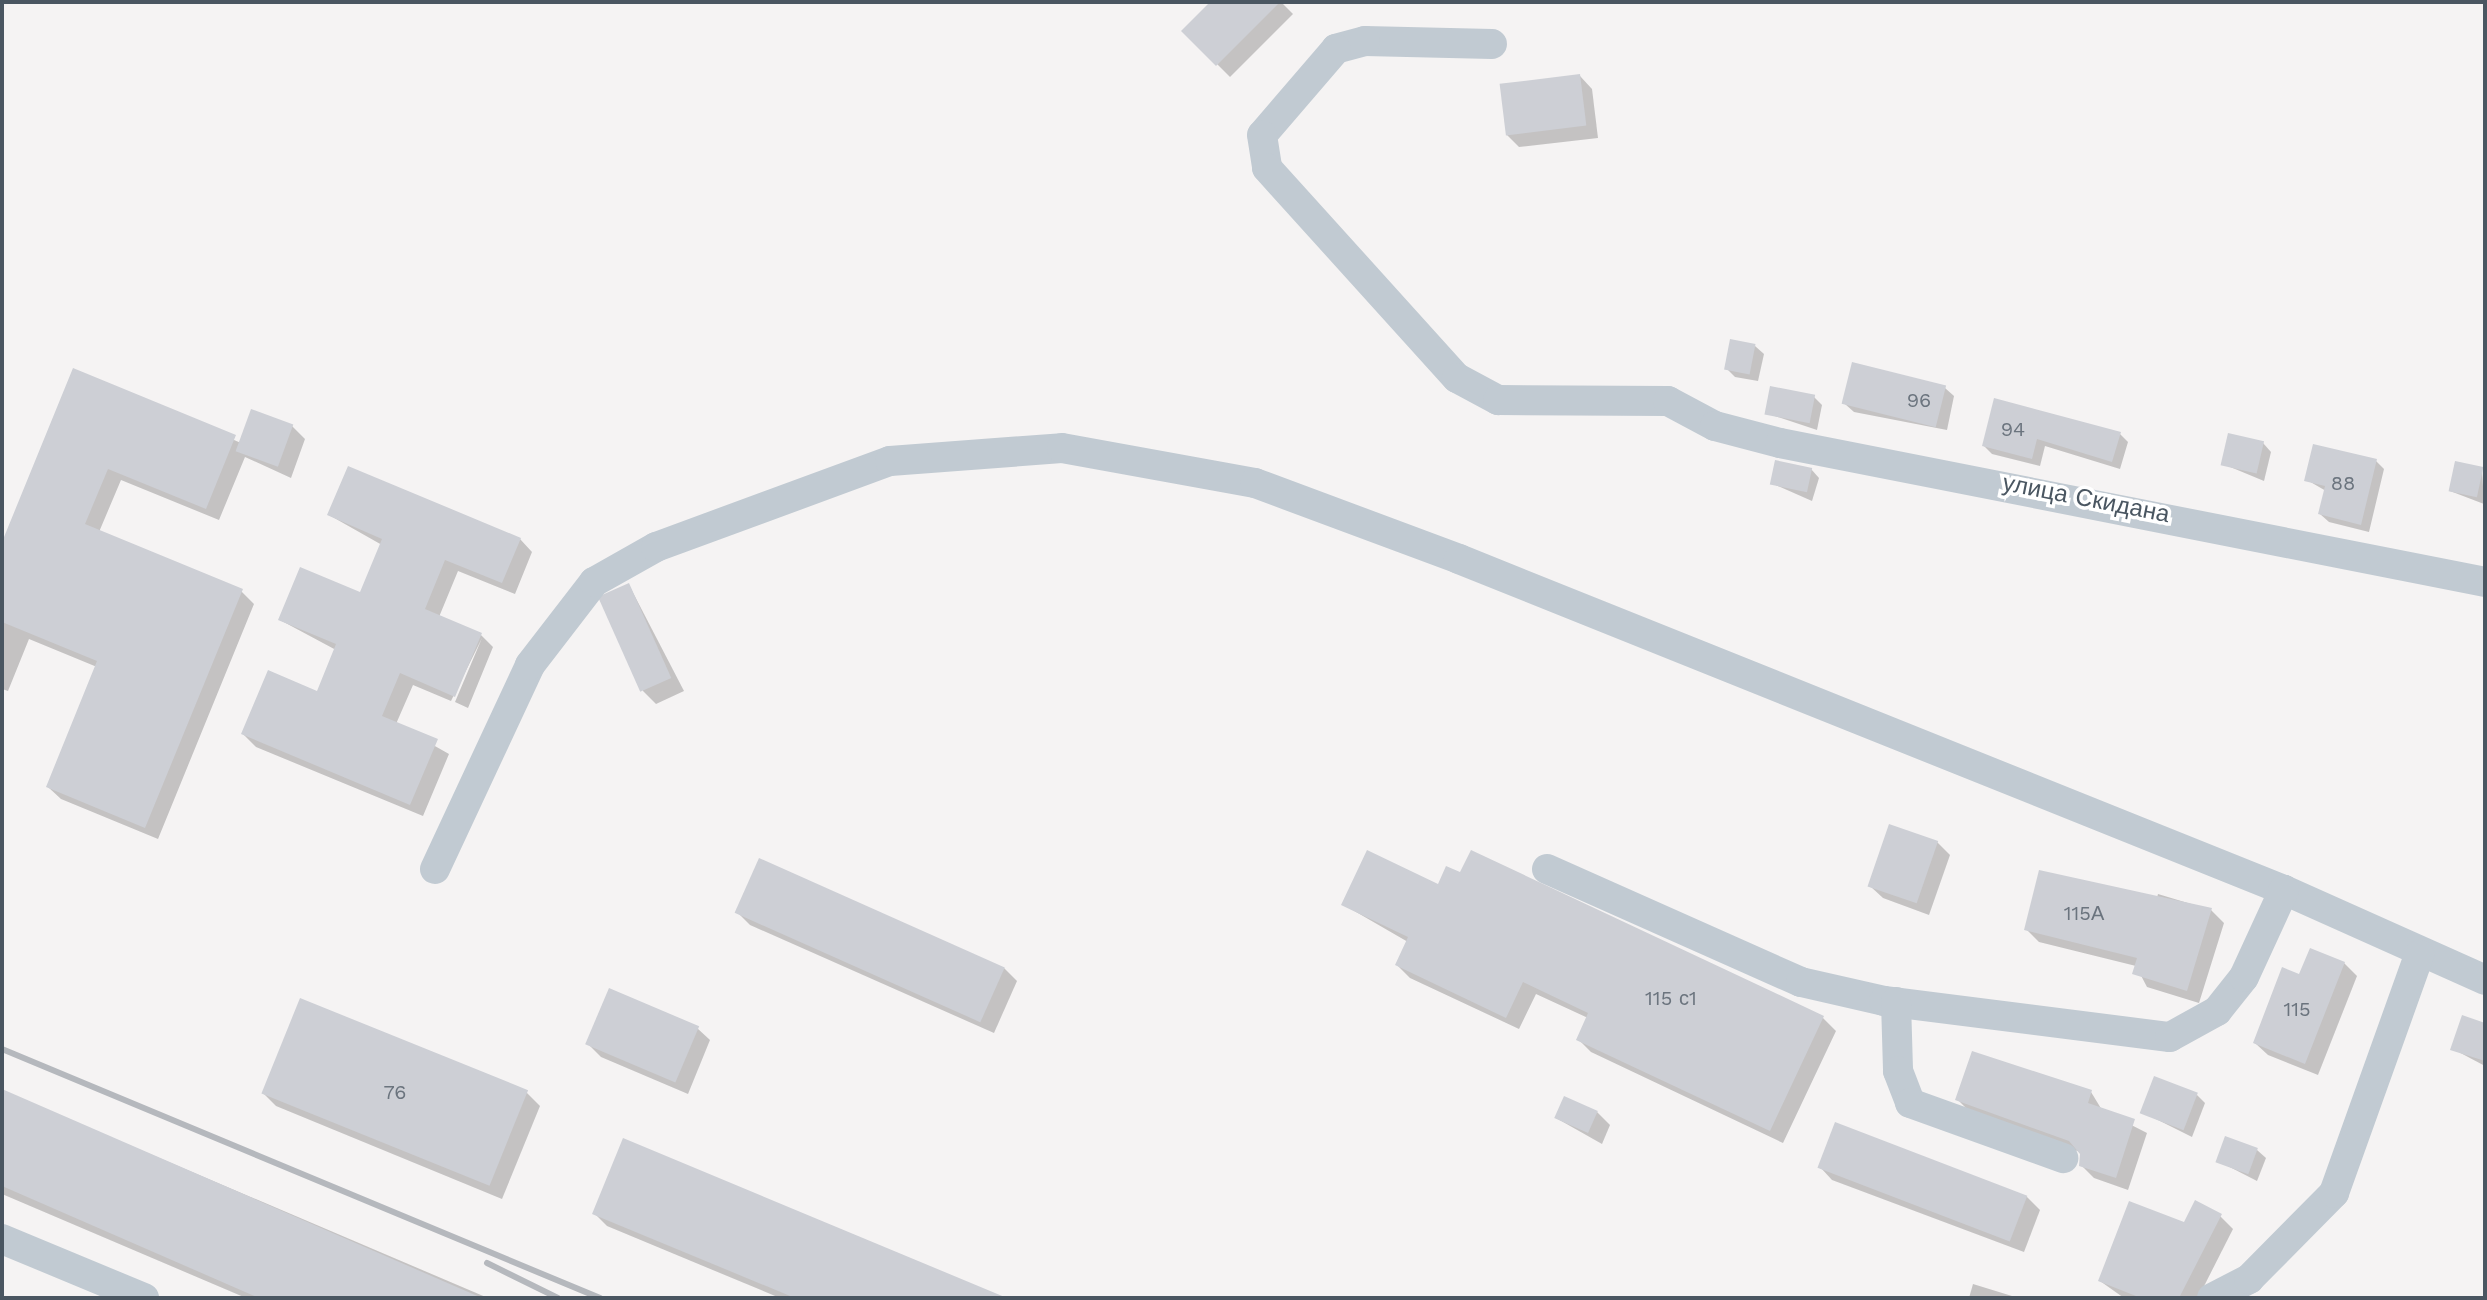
<!DOCTYPE html>
<html>
<head>
<meta charset="utf-8">
<style>
  body { margin:0 }
  #map { position:relative; width:2487px; height:1300px; overflow:hidden; background:#f5f3f3; font-family:"Work Sans",sans-serif }
  div>[style] { position:absolute }
  .shadow>* { inset:0; background:#0003 }
  .building>* { inset:0; background:#cdcfd5; transform-origin:0 0 }
  .minor>* { height:30px; margin:-15px; padding:0 15px; transform-origin:15px; border-radius:15px; background:#c1cad2 }
  .rail>* { height:6px; margin:-3px; padding:0 3px; transform-origin:3px; border-radius:3px; background:#b5b8bd }
  span { translate:-50% -50%; white-space:nowrap; text-align:center; line-height:1.15; -webkit-text-stroke:7px #fff; paint-order:stroke }
  .number-label { font-size:20px; color:#6b747e }
  .number-label span { -webkit-text-stroke-width:0 }
  .street-label { font-size:24px; color:#4a5661 }
  .frame { position:absolute; inset:0; border:4px solid #4a5661; pointer-events:none }
</style>
</head>
<body>
<div id="map">
  <div class="shadow">
    <i style="clip-path:polygon(1213px 2px,1281px 2px,1293px 14px,1230px 77px,1184px 31px)"></i>
    <i style="clip-path:polygon(1580px 76px,1592px 89px,1598px 138px,1519px 147px,1506px 134px)"></i>
    <i style="clip-path:polygon(1755px 346px,1764px 354px,1758px 381px,1735px 377px,1727px 369px)"></i>
    <i style="clip-path:polygon(74px 371px,241px 443px,292px 426px,305px 439px,291px 478px,245px 457px,219px 520px,121px 480px,99px 532px,241px 591px,254px 604px,158px 839px,61px 799px,48px 787px,97px 667px,29px 639px,8px 691px,2px 689px,2px 547px)"></i>
    <i style="clip-path:polygon(1945px 388px,1954px 396px,1947px 430px,1854px 412px,1845px 404px)"></i>
    <i style="clip-path:polygon(1814px 397px,1822px 405px,1817px 430px,1766px 413px)"></i>
    <i style="clip-path:polygon(1995px 401px,2120px 434px,2128px 442px,2120px 469px,2045px 446px,2040px 466px,1992px 454px,1984px 446px)"></i>
    <i style="clip-path:polygon(2263px 443px,2271px 452px,2264px 481px,2223px 464px)"></i>
    <i style="clip-path:polygon(2376px 461px,2384px 469px,2369px 532px,2329px 522px,2320px 514px,2326px 491px,2307px 480px)"></i>
    <i style="clip-path:polygon(2482px 468px,2484px 504px,2450px 491px)"></i>
    <i style="clip-path:polygon(1811px 469px,1819px 478px,1812px 501px,1771px 483px)"></i>
    <i style="clip-path:polygon(329px 515px,520px 539px,532px 552px,515px 594px,458px 571px,439px 617px,480px 634px,493px 647px,468px 708px,455px 702px,482px 638px,451px 701px,413px 685px,396px 724px,449px 754px,423px 816px,256px 747px,243px 734px,318px 694px,336px 650px,280px 620px,361px 595px,382px 545px)"></i>
    <i style="clip-path:polygon(629px 585px,684px 691px,656px 704px,643px 691px)"></i>
    <i style="clip-path:polygon(1937px 842px,1950px 855px,1929px 915px,1883px 898px,1870px 886px)"></i>
    <i style="clip-path:polygon(1439px 886px,1823px 1018px,1836px 1031px,1783px 1143px,1591px 1052px,1578px 1039px,1588px 1018px,1536px 994px,1519px 1029px,1410px 978px,1397px 965px,1408px 942px,1344px 905px)"></i>
    <i style="clip-path:polygon(2158px 894px,2211px 910px,2224px 923px,2199px 1003px,2147px 987px,2136px 966px,2039px 942px,2026px 929px,2156px 901px)"></i>
    <i style="clip-path:polygon(737px 912px,1004px 968px,1017px 981px,994px 1033px,750px 925px)"></i>
    <i style="clip-path:polygon(2344px 963px,2357px 976px,2318px 1075px,2268px 1055px,2255px 1043px,2301px 977px)"></i>
    <i style="clip-path:polygon(2485px 1025px,2485px 1066px,2453px 1049px)"></i>
    <i style="clip-path:polygon(697px 1028px,710px 1040px,688px 1094px,601px 1057px,588px 1044px)"></i>
    <i style="clip-path:polygon(2px 1091px,488px 1298px,246px 1298px,2px 1194px)"></i>
    <i style="clip-path:polygon(2091px 1092px,2102px 1110px,2147px 1133px,2128px 1190px,2094px 1178px,2081px 1165px,2083px 1153px,1971px 1113px,1958px 1100px)"></i>
    <i style="clip-path:polygon(263px 1093px,527px 1093px,540px 1106px,502px 1199px,276px 1106px)"></i>
    <i style="clip-path:polygon(2197px 1095px,2205px 1103px,2192px 1137px,2142px 1112px)"></i>
    <i style="clip-path:polygon(1597px 1112px,1610px 1125px,1602px 1144px,1556px 1118px)"></i>
    <i style="clip-path:polygon(2257px 1150px,2266px 1158px,2257px 1181px,2218px 1161px)"></i>
    <i style="clip-path:polygon(1820px 1167px,2027px 1197px,2040px 1210px,2024px 1252px,1832px 1180px)"></i>
    <i style="clip-path:polygon(594px 1213px,1003px 1298px,780px 1298px,607px 1226px)"></i>
    <i style="clip-path:polygon(2220px 1216px,2233px 1229px,2198px 1298px,2124px 1298px,2100px 1281px,2185px 1225px)"></i>
    <i style="clip-path:polygon(1973px 1284px,2012px 1296px,2015px 1298px,1969px 1298px)"></i>
  </div>
  <div class="building">
    <i style="clip-path:polygon(1210px 2px,1280px 2px,1216px 66px,1181px 31px)"></i>
    <i style="left:1580px;top:74px;width:52px;height:81px;rotate:83deg"></i>
    <i style="left:1730px;top:339px;width:26px;height:31px;rotate:11deg"></i>
    <i style="left:1852px;top:362px;width:97px;height:43px;rotate:14deg"></i>
    <i style="clip-path:polygon(73px 368px,236px 435px,206px 509px,108px 469px,85px 524px,243px 589px,145px 828px,46px 787px,97px 661px,2px 622px,2px 542px)"></i>
    <i style="left:1770px;top:386px;width:46px;height:29px;rotate:11deg"></i>
    <i style="clip-path:polygon(1994px 398px,2121px 432px,2112px 462px,2037px 439px,2032px 459px,1982px 446px)"></i>
    <i style="left:251px;top:409px;width:45px;height:45px;rotate:20deg"></i>
    <i style="left:2228px;top:433px;width:37px;height:33px;rotate:13deg"></i>
    <i style="clip-path:polygon(2313px 444px,2377px 459px,2361px 525px,2318px 514px,2325px 486px,2304px 481px)"></i>
    <i style="left:1775px;top:460px;width:38px;height:25px;rotate:12deg"></i>
    <i style="left:2455px;top:461px;width:29px;height:31px;rotate:12deg"></i>
    <i style="clip-path:polygon(348px 466px,521px 538px,502px 583px,445px 560px,425px 609px,482px 633px,455px 697px,400px 673px,382px 716px,438px 739px,410px 805px,241px 734px,268px 670px,317px 691px,336px 644px,278px 620px,300px 567px,360px 592px,382px 539px,327px 515px)"></i>
    <i style="left:629px;top:583px;width:104px;height:34px;rotate:66deg"></i>
    <i style="left:1889px;top:824px;width:52px;height:66px;rotate:19deg"></i>
    <i style="clip-path:polygon(1367px 850px,1438px 884px,1446px 866px,1460px 872px,1471px 850px,1824px 1016px,1770px 1131px,1576px 1040px,1588px 1013px,1523px 982px,1506px 1018px,1395px 965px,1408px 937px,1341px 905px)"></i>
    <i style="left:759px;top:858px;width:269px;height:60px;rotate:24deg"></i>
    <i style="clip-path:polygon(2039px 870px,2212px 908px,2187px 991px,2132px 974px,2137px 958px,2024px 930px)"></i>
    <i style="clip-path:polygon(2310px 948px,2345px 962px,2305px 1064px,2253px 1043px,2282px 967px,2299px 974px)"></i>
    <i style="left:609px;top:988px;width:98px;height:61px;rotate:23deg"></i>
    <i style="left:300px;top:998px;width:246px;height:103px;rotate:22deg"></i>
    <i style="clip-path:polygon(2462px 1015px,2485px 1023px,2485px 1061px,2450px 1050px)"></i>
    <i style="clip-path:polygon(1972px 1051px,2092px 1090px,2088px 1103px,2135px 1119px,2116px 1178px,2079px 1166px,2080px 1154px,2069px 1141px,1955px 1100px)"></i>
    <i style="left:2154px;top:1076px;width:47px;height:40px;rotate:21deg"></i>
    <i style="clip-path:polygon(2px 1089px,482px 1298px,259px 1298px,2px 1186px)"></i>
    <i style="left:1564px;top:1096px;width:37px;height:24px;rotate:24deg"></i>
    <i style="left:1835px;top:1122px;width:206px;height:49px;rotate:21deg"></i>
    <i style="left:2225px;top:1136px;width:35px;height:28px;rotate:20deg"></i>
    <i style="clip-path:polygon(623px 1138px,1007px 1298px,795px 1298px,592px 1214px)"></i>
    <i style="clip-path:polygon(2195px 1200px,2222px 1214px,2179px 1298px,2141px 1298px,2098px 1281px,2129px 1201px,2184px 1222px)"></i>
  </div>
  <div class="minor">
    <i style="left:1492px;top:44px;width:127px;rotate:-178.6deg"></i>
    <i style="left:1365px;top:41px;width:30px;rotate:165deg"></i>
    <i style="left:1336px;top:49px;width:113px;rotate:130.7deg"></i>
    <i style="left:1262px;top:135px;width:33px;rotate:81deg"></i>
    <i style="left:1267px;top:168px;width:283px;rotate:47.9deg"></i>
    <i style="left:1457px;top:378px;width:47px;rotate:28.2deg"></i>
    <i style="left:1498px;top:400px;width:170px;rotate:0.3deg"></i>
    <i style="left:1668px;top:401px;width:53px;rotate:28deg"></i>
    <i style="left:1715px;top:426px;width:67px;rotate:14.7deg"></i>
    <i style="left:1780px;top:443px;width:719px;rotate:11.15deg"></i>
    <i style="left:435px;top:869px;width:225px;rotate:-65deg"></i>
    <i style="left:530px;top:665px;width:105px;rotate:-52.4deg"></i>
    <i style="left:594px;top:582px;width:71px;rotate:-29.4deg"></i>
    <i style="left:656px;top:547px;width:249px;rotate:-20.2deg"></i>
    <i style="left:890px;top:461px;width:172px;rotate:-4.3deg"></i>
    <i style="left:1062px;top:448px;width:196px;rotate:10.3deg"></i>
    <i style="left:1255px;top:483px;width:218px;rotate:20.4deg"></i>
    <i style="left:1459px;top:559px;width:889px;rotate:21.86deg"></i>
    <i style="left:2284px;top:890px;width:220px;rotate:24.1deg"></i>
    <i style="left:1547px;top:869px;width:278px;rotate:24deg"></i>
    <i style="left:1801px;top:982px;width:85px;rotate:12.9deg"></i>
    <i style="left:1884px;top:1001px;width:288px;rotate:7.2deg"></i>
    <i style="left:2170px;top:1037px;width:54px;rotate:-29deg"></i>
    <i style="left:2217px;top:1011px;width:43px;rotate:-51.5deg"></i>
    <i style="left:2244px;top:977px;width:96px;rotate:-65.3deg"></i>
    <i style="left:1896px;top:1002px;width:69px;rotate:88.3deg"></i>
    <i style="left:1898px;top:1071px;width:34px;rotate:69deg"></i>
    <i style="left:1910px;top:1103px;width:163px;rotate:19.8deg"></i>
    <i style="left:2px;top:1239px;width:154px;rotate:22.6deg"></i>
    <i style="left:2212px;top:1298px;width:42px;rotate:-27.2deg"></i>
    <i style="left:2249px;top:1279px;width:121px;rotate:-45.3deg"></i>
    <i style="left:2334px;top:1193px;width:253px;rotate:-70.3deg"></i>
  </div>
  <div class="rail">
    <i style="left:2px;top:1049px;width:648px;rotate:22.61deg"></i>
    <i style="left:487px;top:1263px;width:79px;rotate:26.2deg"></i>
  </div>
  <div class="number-label">
    <span style="left:1919px;top:400px">96</span>
    <span style="left:2013px;top:429px">94</span>
    <span style="left:2343px;top:483px">88</span>
    <span style="left:2084px;top:913px">115А</span>
    <span style="left:1671px;top:998px">115 с1</span>
    <span style="left:2297px;top:1009px">115</span>
    <span style="left:395px;top:1092px">76</span>
  </div>
  <div class="street-label">
    <span style="left:2086px;top:499px;rotate:11deg">улица Скидана</span>
  </div>
  <div class="frame"></div>
</div>
</body>
</html>
